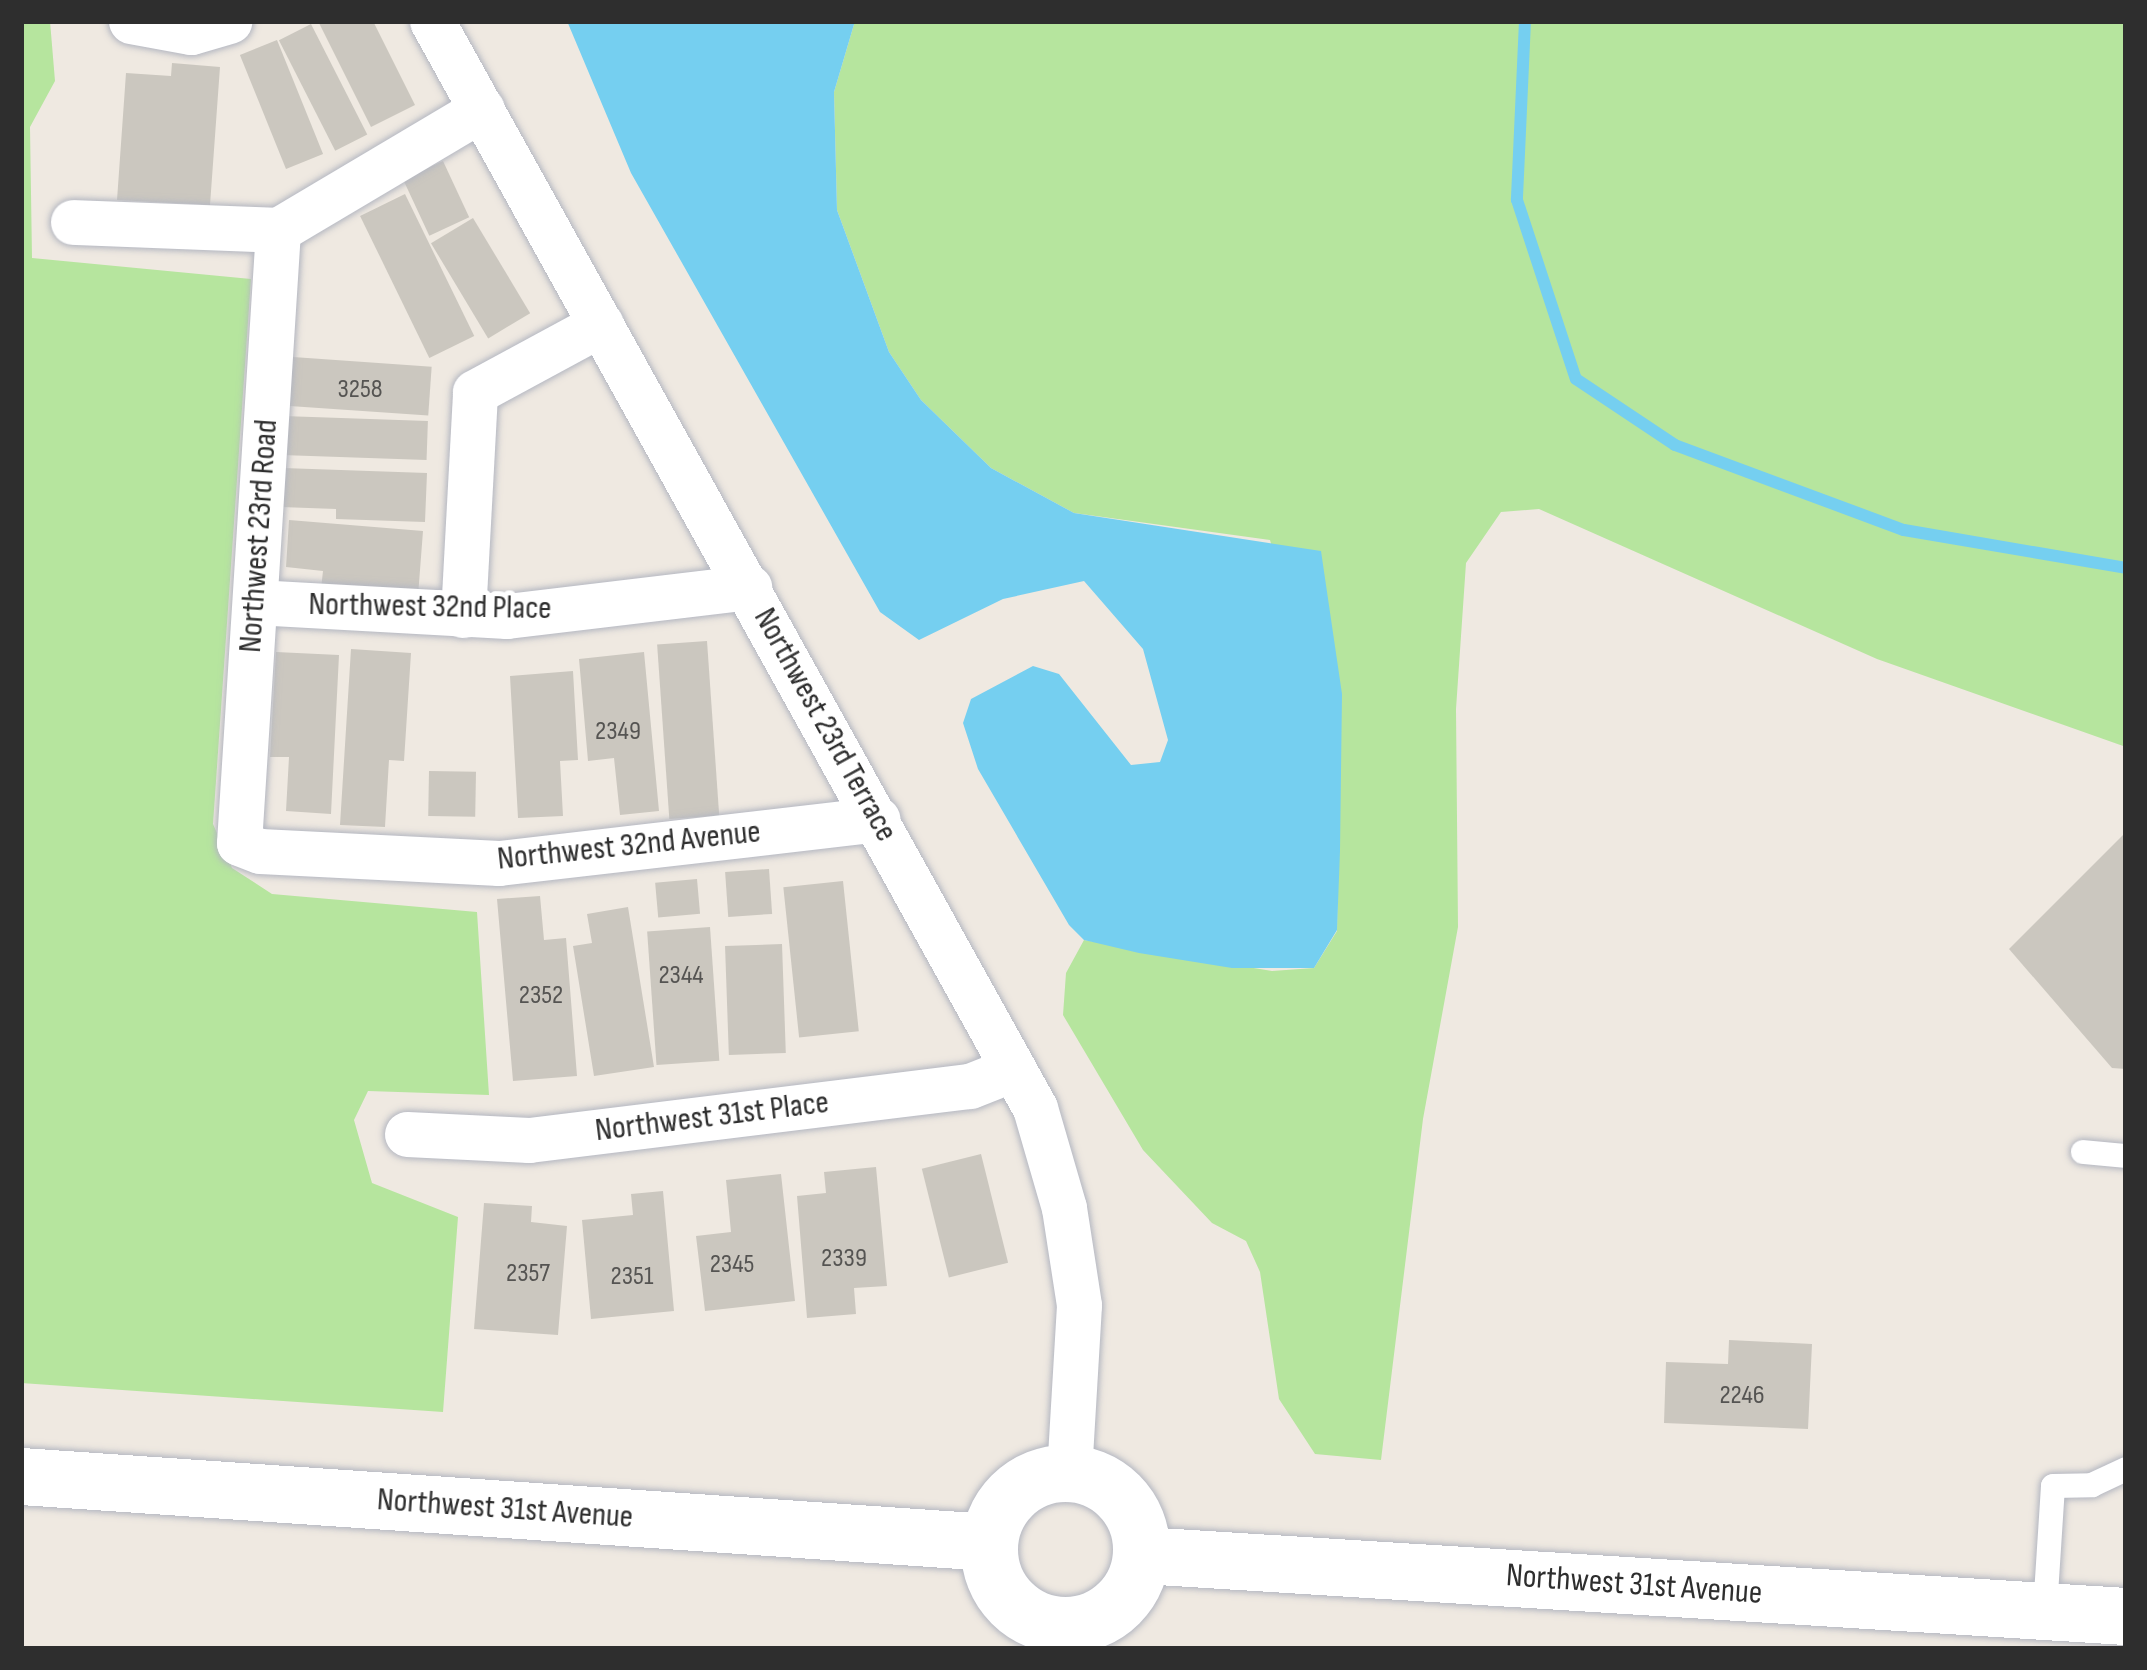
<!DOCTYPE html>
<html>
<head>
<meta charset="utf-8">
<style>
  body { margin:0 }
  #map { position:relative; width:2147px; height:1670px; overflow:hidden; background:#efe9e1; font-family:"Sofia Sans Condensed",sans-serif }
  div>[style] { position:absolute }
  .green>* { inset:0; background:#b6e59e }
  .water>* { inset:0; background:#75cff0 }
  .stream>* { height:12px; margin:-6px; padding:0 6px; transform-origin:6px; border-radius:6px; background:#75cff0 }
  .building>* { inset:0; background:#cbc7bf; transform-origin:0 0 }
  .roads { filter:drop-shadow(0 0 3px #b4b7c1) drop-shadow(0 0 3px #b4b7c1) }
  .service>* { height:24px; margin:-12px; padding:0 12px; transform-origin:12px; border-radius:12px; background:#fff }
  .minor>* { height:45px; margin:-22.5px; padding:0 22.5px; transform-origin:22.5px; border-radius:22.5px; background:#fff }
  .tertiary>* { height:57px; margin:-28.5px; padding:0 28.5px; transform-origin:28.5px; border-radius:28.5px; background:#fff }
  .tertiary>.ring { margin:-28.5px; padding:0; box-sizing:content-box; background:none; border:57px solid #fff; border-radius:50% }
  span { translate:-50% -50%; white-space:nowrap; text-align:center; line-height:1.15; -webkit-text-stroke:10px #fff; paint-order:stroke }
  .number-label { font-size:27px; color:#555452 }
  .number-label span { -webkit-text-stroke-width:0 }
  .street-label { font-size:33px; color:#2e2e2e }
  .frame { position:absolute; inset:0; border:24px solid #2e2e2e; pointer-events:none }
</style>
</head>
<body>
<div id="map">
  <div class="green">
    <i style="clip-path:polygon(21px 21px,50px 21px,55px 81px,30px 127px,32px 258px,251px 279px,213px 824px,232px 868px,272px 894px,477px 912px,489px 1095px,368px 1091px,354px 1120px,372px 1183px,458px 1217px,443px 1412px,21px 1383px)"></i>
    <i style="clip-path:polygon(855px 21px,2126px 21px,2126px 747px,1877px 659px,1539px 509px,1501px 512px,1466px 563px,1456px 709px,1458px 927px,1423px 1119px,1381px 1460px,1315px 1454px,1279px 1399px,1260px 1272px,1246px 1241px,1212px 1223px,1143px 1150px,1063px 1015px,1066px 973px,1084px 940px,1272px 971px,1314px 968px,1337px 931px,1339px 791px,1270px 540px,1074px 513px,991px 468px,921px 400px,889px 352px,837px 210px,834px 92px)"></i>
  </div>
  <div class="water">
    <i style="clip-path:polygon(567px 21px,855px 21px,834px 92px,837px 210px,889px 352px,921px 400px,991px 468px,1074px 513px,1321px 551px,1342px 694px,1340px 851px,1337px 930px,1314px 968px,1232px 968px,1139px 953px,1084px 940px,1069px 925px,978px 769px,963px 723px,971px 699px,1033px 666px,1059px 674px,1131px 765px,1160px 762px,1168px 740px,1143px 649px,1084px 581px,1003px 599px,919px 640px,880px 612px,631px 173px)"></i>
  </div>
  <div class="stream">
    <i style="left:1525px;top:21px;width:179px;rotate:92.6deg"></i>
    <i style="left:1517px;top:200px;width:188px;rotate:71.8deg"></i>
    <i style="left:1576px;top:379px;width:119px;rotate:33.7deg"></i>
    <i style="left:1675px;top:445px;width:244px;rotate:20.4deg"></i>
    <i style="left:1904px;top:530px;width:225px;rotate:9.7deg"></i>
  </div>
  <div class="building">
    <i style="clip-path:polygon(318px 21px,373px 21px,415px 105px,371px 127px)"></i>
    <i style="left:311px;top:24px;width:124px;height:36px;rotate:63deg"></i>
    <i style="left:277px;top:40px;width:123px;height:40px;rotate:68deg"></i>
    <i style="clip-path:polygon(172px 63px,220px 67px,210px 205px,117px 200px,126px 73px,171px 76px)"></i>
    <i style="left:443px;top:161px;width:62px;height:44px;rotate:65deg"></i>
    <i style="left:405px;top:194px;width:158px;height:50px;rotate:64deg"></i>
    <i style="left:473px;top:218px;width:111px;height:49px;rotate:59deg"></i>
    <i style="left:293px;top:357px;width:139px;height:49px;rotate:4deg"></i>
    <i style="left:283px;top:416px;width:145px;height:39px;rotate:2deg"></i>
    <i style="clip-path:polygon(283px 468px,427px 473px,425px 522px,336px 519px,336px 509px,281px 507px)"></i>
    <i style="clip-path:polygon(289px 520px,423px 531px,418px 596px,321px 589px,323px 571px,286px 567px)"></i>
    <i style="left:707px;top:641px;width:175px;height:50px;rotate:86deg"></i>
    <i style="clip-path:polygon(351px 649px,411px 653px,404px 761px,389px 760px,385px 827px,340px 825px)"></i>
    <i style="clip-path:polygon(276px 652px,339px 655px,331px 814px,286px 811px,289px 757px,270px 757px)"></i>
    <i style="clip-path:polygon(644px 652px,659px 811px,620px 815px,614px 758px,588px 761px,579px 659px)"></i>
    <i style="clip-path:polygon(573px 671px,578px 760px,560px 761px,563px 816px,518px 818px,510px 676px)"></i>
    <i style="left:429px;top:771px;width:47px;height:45px;rotate:1deg"></i>
    <i style="clip-path:polygon(2126px 832px,2126px 1069px,2112px 1068px,2009px 949px)"></i>
    <i style="left:769px;top:869px;width:45px;height:44px;rotate:86deg"></i>
    <i style="left:697px;top:879px;width:35px;height:42px;rotate:85deg"></i>
    <i style="left:843px;top:881px;width:151px;height:60px;rotate:84deg"></i>
    <i style="clip-path:polygon(540px 896px,544px 940px,566px 938px,577px 1076px,513px 1081px,497px 899px)"></i>
    <i style="clip-path:polygon(628px 907px,654px 1067px,594px 1076px,573px 946px,592px 943px,587px 914px)"></i>
    <i style="left:710px;top:927px;width:134px;height:63px;rotate:86deg"></i>
    <i style="left:782px;top:944px;width:109px;height:57px;rotate:88deg"></i>
    <i style="left:981px;top:1154px;width:112px;height:61px;rotate:76deg"></i>
    <i style="clip-path:polygon(876px 1167px,887px 1286px,854px 1288px,856px 1314px,807px 1318px,797px 1196px,826px 1193px,824px 1172px)"></i>
    <i style="clip-path:polygon(781px 1174px,795px 1301px,705px 1311px,696px 1236px,731px 1232px,726px 1180px)"></i>
    <i style="clip-path:polygon(663px 1191px,674px 1311px,591px 1319px,582px 1220px,633px 1215px,631px 1194px)"></i>
    <i style="clip-path:polygon(484px 1203px,532px 1206px,531px 1222px,567px 1226px,558px 1335px,474px 1329px)"></i>
    <i style="clip-path:polygon(1729px 1340px,1812px 1344px,1808px 1429px,1664px 1423px,1666px 1362px,1728px 1364px)"></i>
  </div>
  <div class="roads">
    <div class="service">
      <i style="left:2083px;top:1152px;width:43px;rotate:5.3deg"></i>
      <i style="left:2045px;top:1610px;width:124px;rotate:-86.3deg"></i>
      <i style="left:2053px;top:1486px;width:39px;rotate:-1deg"></i>
      <i style="left:2092px;top:1485px;width:38px;rotate:-25deg"></i>
    </div>
    <div class="minor">
      <i style="left:131px;top:21px;width:61px;rotate:10.4deg"></i>
      <i style="left:191px;top:32px;width:40px;rotate:-16deg"></i>
      <i style="left:432px;top:21px;width:1243px;rotate:60.98deg"></i>
      <i style="left:1035px;top:1108px;width:104px;rotate:73.8deg"></i>
      <i style="left:1064px;top:1208px;width:98px;rotate:81.2deg"></i>
      <i style="left:1079px;top:1305px;width:167px;rotate:93.4deg"></i>
      <i style="left:73px;top:222px;width:205px;rotate:2.2deg"></i>
      <i style="left:278px;top:230px;width:237px;rotate:-30.7deg"></i>
      <i style="left:278px;top:230px;width:614px;rotate:93.64deg"></i>
      <i style="left:239px;top:843px;width:22px;rotate:21deg"></i>
      <i style="left:260px;top:851px;width:239px;rotate:2.9deg"></i>
      <i style="left:499px;top:863px;width:381px;rotate:-6.6deg"></i>
      <i style="left:255px;top:602px;width:252px;rotate:3.2deg"></i>
      <i style="left:507px;top:616px;width:244px;rotate:-6.8deg"></i>
      <i style="left:463px;top:615px;width:223px;rotate:-86.9deg"></i>
      <i style="left:475px;top:392px;width:143px;rotate:-28.4deg"></i>
      <i style="left:407px;top:1134px;width:122px;rotate:2.8deg"></i>
      <i style="left:529px;top:1140px;width:444px;rotate:-7deg"></i>
      <i style="left:970px;top:1086px;width:46px;rotate:-21.6deg"></i>
      <i style="left:1061px;top:1649px;width:23px;rotate:-85deg"></i>
    </div>
    <div class="tertiary">
      <i class="ring" style="left:989px;top:1473px;width:95px;height:95px"></i>
      <i style="left:21px;top:1476px;width:969px;rotate:3.9deg"></i>
      <i style="left:1142px;top:1555px;width:986px;rotate:3.55deg"></i>
    </div>
  </div>
  <div class="number-label">
    <span style="left:360px;top:390px">3258</span>
    <span style="left:618px;top:732px">2349</span>
    <span style="left:681px;top:976px">2344</span>
    <span style="left:541px;top:996px">2352</span>
    <span style="left:844px;top:1259px">2339</span>
    <span style="left:732px;top:1265px">2345</span>
    <span style="left:528px;top:1274px">2357</span>
    <span style="left:632px;top:1277px">2351</span>
    <span style="left:1742px;top:1396px">2246</span>
  </div>
  <div class="street-label">
    <span style="left:259px;top:536px;rotate:-86deg">Northwest 23rd Road</span>
    <span style="left:430px;top:607px;rotate:1deg">Northwest 32nd Place</span>
    <span style="left:825px;top:725px;rotate:61deg">Northwest 23rd Terrace</span>
    <span style="left:629px;top:846px;rotate:-6deg">Northwest 32nd Avenue</span>
    <span style="left:712px;top:1117px;rotate:-7deg">Northwest 31st Place</span>
    <span style="left:505px;top:1509px;rotate:4deg">Northwest 31st Avenue</span>
    <span style="left:1634px;top:1585px;rotate:4deg">Northwest 31st Avenue</span>
  </div>
  <div class="frame"></div>
</div>
</body>
</html>
